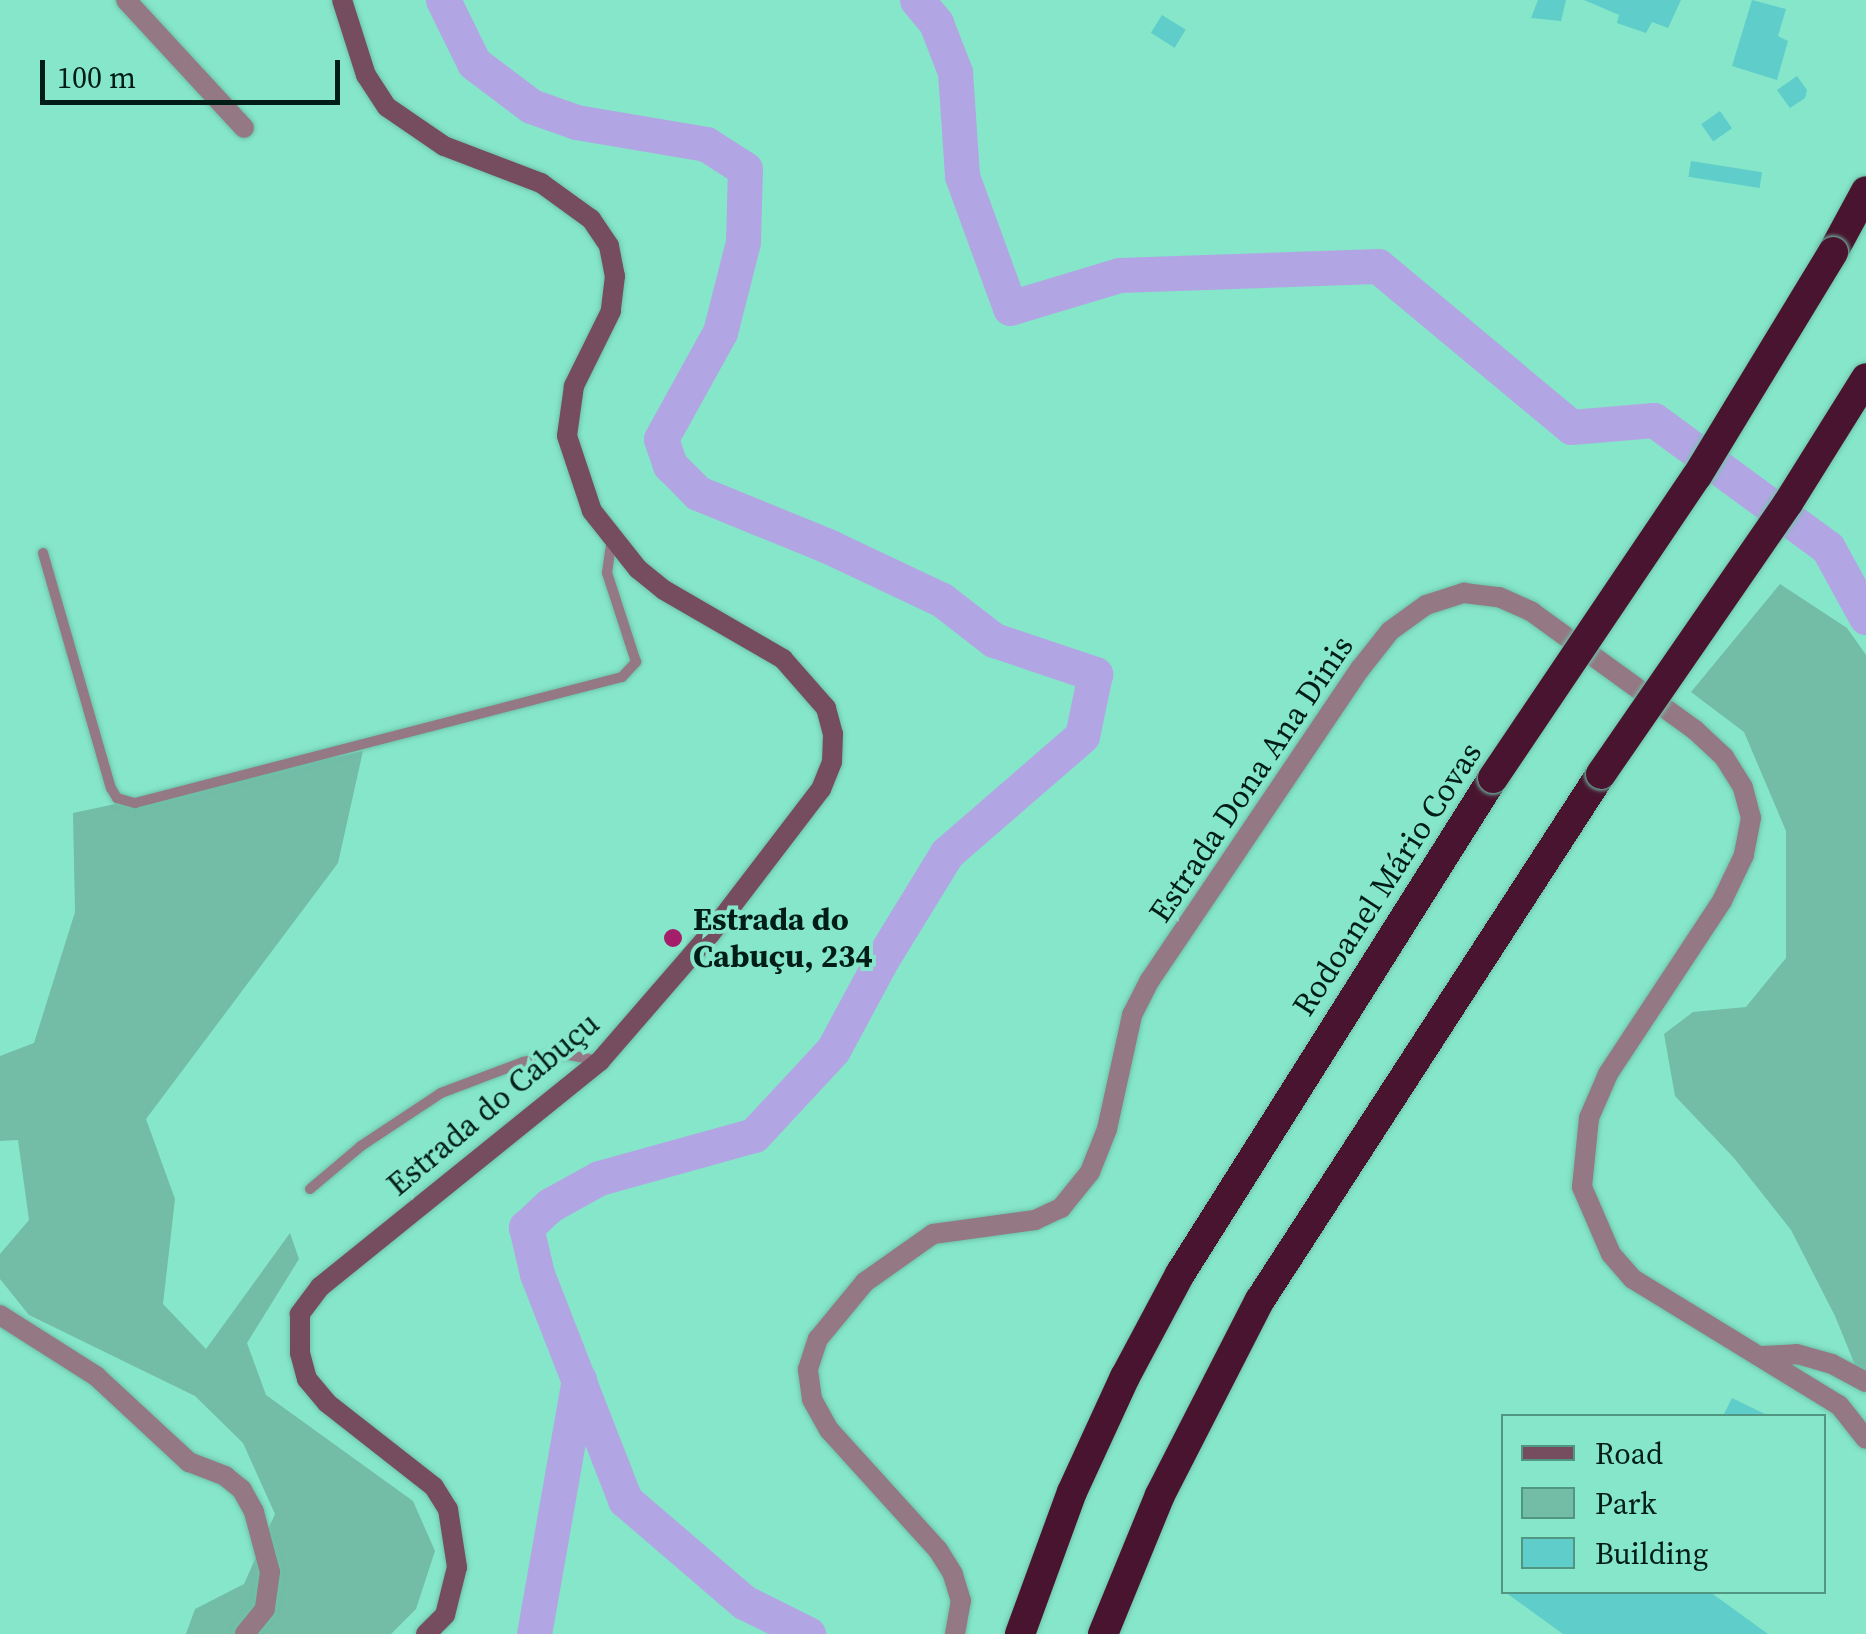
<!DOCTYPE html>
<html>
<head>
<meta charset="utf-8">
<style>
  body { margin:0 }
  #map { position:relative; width:1866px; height:1634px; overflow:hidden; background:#86e6c9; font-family:"Source Serif 4",serif }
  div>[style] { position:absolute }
  .green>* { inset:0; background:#73bca6 }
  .river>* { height:35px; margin:-17.5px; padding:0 17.5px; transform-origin:17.5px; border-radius:17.5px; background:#b1a6e3 }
  .building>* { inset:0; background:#5fcdc9; transform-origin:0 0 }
  .roads { filter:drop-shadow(0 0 2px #6ec2a9) drop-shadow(0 0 2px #6ec2a9) }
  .lane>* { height:10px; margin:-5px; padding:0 5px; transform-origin:5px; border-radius:5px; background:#947883 }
  .street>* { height:20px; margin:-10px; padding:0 10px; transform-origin:10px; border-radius:10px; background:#947883 }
  .secondary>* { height:20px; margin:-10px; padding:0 10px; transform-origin:10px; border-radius:10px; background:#754d5e }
  .highway>* { height:30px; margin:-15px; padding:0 15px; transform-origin:15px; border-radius:15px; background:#49142f }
  .bridges { filter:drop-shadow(0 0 2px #6ec2a9) drop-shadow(0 0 2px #6ec2a9) }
  .highway-bridge>* { height:30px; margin:-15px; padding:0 15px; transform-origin:15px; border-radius:15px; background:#49142f }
  .dots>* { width:28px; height:28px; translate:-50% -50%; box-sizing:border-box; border:5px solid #86e6c9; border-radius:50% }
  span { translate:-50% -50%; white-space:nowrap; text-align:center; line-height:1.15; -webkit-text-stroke:8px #86e6c9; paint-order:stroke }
  .street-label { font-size:32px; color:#001e16 }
  .poi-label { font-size:32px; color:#001e16; font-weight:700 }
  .left { translate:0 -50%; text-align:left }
  .legend { position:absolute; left:1501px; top:1414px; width:325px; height:180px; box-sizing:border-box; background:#86e6c9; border:2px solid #509681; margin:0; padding:12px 18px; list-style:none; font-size:30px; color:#001e16 }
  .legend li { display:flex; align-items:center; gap:20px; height:50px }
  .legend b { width:50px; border:2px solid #509681 }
  .scale { position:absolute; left:40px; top:60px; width:300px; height:45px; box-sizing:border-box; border:5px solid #001e16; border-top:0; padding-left:12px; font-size:30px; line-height:35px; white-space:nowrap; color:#001e16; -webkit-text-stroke:8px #86e6c9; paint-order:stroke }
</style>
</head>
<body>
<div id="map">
  <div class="green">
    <i style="clip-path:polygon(1780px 584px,1847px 628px,1866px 655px,1866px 1392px,1835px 1316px,1791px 1230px,1734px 1158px,1675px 1096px,1664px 1034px,1693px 1012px,1746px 1007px,1786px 958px,1786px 831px,1744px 732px,1691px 692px)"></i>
    <i style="clip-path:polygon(363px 751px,338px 863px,146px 1119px,175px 1199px,163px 1304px,206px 1349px,290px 1233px,299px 1259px,247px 1343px,266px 1395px,413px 1501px,435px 1551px,416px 1609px,391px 1634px,186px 1634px,195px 1609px,244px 1584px,275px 1514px,243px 1443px,195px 1396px,29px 1315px,0 1279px,0 1254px,29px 1220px,18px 1140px,0 1141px,0 1056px,34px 1043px,75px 912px,73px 813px)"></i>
  </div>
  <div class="river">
    <i style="left:443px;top:0;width:70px;rotate:63.8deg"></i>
    <i style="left:474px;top:63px;width:71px;rotate:37deg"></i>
    <i style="left:531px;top:106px;width:48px;rotate:19.6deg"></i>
    <i style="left:576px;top:122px;width:132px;rotate:9.6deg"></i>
    <i style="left:706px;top:144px;width:46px;rotate:32.7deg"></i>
    <i style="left:745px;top:169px;width:73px;rotate:91.6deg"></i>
    <i style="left:743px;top:242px;width:93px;rotate:104.3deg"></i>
    <i style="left:720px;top:332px;width:122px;rotate:118.9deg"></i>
    <i style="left:661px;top:439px;width:28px;rotate:71deg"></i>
    <i style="left:670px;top:465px;width:40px;rotate:45deg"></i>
    <i style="left:698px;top:493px;width:143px;rotate:22.2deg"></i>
    <i style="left:830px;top:547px;width:124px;rotate:25.3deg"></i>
    <i style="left:942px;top:600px;width:66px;rotate:37.6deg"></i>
    <i style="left:994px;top:640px;width:107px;rotate:18.6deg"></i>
    <i style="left:1095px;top:674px;width:63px;rotate:101.8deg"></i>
    <i style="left:1082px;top:736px;width:179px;rotate:139.1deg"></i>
    <i style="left:947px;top:853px;width:124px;rotate:121.5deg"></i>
    <i style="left:882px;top:959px;width:103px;rotate:118.3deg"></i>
    <i style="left:833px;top:1050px;width:116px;rotate:132.9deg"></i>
    <i style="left:754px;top:1135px;width:161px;rotate:164.5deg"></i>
    <i style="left:599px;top:1178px;width:56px;rotate:151.1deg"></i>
    <i style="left:550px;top:1205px;width:33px;rotate:137deg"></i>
    <i style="left:526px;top:1227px;width:48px;rotate:76.8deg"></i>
    <i style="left:537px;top:1274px;width:243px;rotate:68.7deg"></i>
    <i style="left:625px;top:1500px;width:157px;rotate:40.6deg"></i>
    <i style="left:744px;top:1602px;width:72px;rotate:26.6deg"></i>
    <i style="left:917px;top:0;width:30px;rotate:50deg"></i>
    <i style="left:936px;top:23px;width:53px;rotate:68.8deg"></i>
    <i style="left:955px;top:72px;width:104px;rotate:86.1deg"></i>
    <i style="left:962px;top:176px;width:140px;rotate:70deg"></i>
    <i style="left:1010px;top:308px;width:114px;rotate:-16.8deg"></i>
    <i style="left:1119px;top:275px;width:259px;rotate:-2deg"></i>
    <i style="left:1378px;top:266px;width:251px;rotate:39.8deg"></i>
    <i style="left:1571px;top:427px;width:83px;rotate:-4.8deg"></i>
    <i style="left:1654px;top:420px;width:216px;rotate:36.3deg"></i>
    <i style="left:1828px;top:548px;width:79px;rotate:61.2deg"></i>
    <i style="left:534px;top:1634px;width:259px;rotate:-80deg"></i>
  </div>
  <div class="building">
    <i style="clip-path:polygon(1538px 0,1566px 0,1561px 21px,1531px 18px)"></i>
    <i style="clip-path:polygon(1584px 0,1681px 0,1668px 28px,1652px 22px,1646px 33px,1617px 23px,1619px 15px)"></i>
    <i style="clip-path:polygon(1752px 0,1786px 9px,1778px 36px,1788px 41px,1777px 80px,1732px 66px)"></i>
    <i style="left:1162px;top:15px;width:28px;height:21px;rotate:32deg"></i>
    <i style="clip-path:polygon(1797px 76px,1807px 90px,1805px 98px,1790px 108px,1777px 90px)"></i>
    <i style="left:1720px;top:111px;width:21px;height:23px;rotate:55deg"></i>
    <i style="left:1691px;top:161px;width:72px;height:16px;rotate:9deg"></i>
    <i style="clip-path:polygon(1732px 1398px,1769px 1416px,1723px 1416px)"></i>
    <i style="clip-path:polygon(1505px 1592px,1710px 1592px,1768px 1634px,1563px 1634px)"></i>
  </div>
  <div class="roads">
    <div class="lane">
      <i style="left:43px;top:553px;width:245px;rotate:73.9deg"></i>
      <i style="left:111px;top:788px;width:12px;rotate:59deg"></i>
      <i style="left:117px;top:798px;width:19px;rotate:16deg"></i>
      <i style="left:135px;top:803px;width:503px;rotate:-14.51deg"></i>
      <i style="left:622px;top:677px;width:21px;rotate:-47deg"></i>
      <i style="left:636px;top:662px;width:94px;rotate:-108deg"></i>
      <i style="left:607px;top:573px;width:35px;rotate:-82deg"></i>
      <i style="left:310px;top:1189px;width:67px;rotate:-40.1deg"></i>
      <i style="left:361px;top:1146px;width:96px;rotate:-33.5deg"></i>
      <i style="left:441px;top:1093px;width:88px;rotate:-20.7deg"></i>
      <i style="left:523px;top:1062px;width:42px;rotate:-11deg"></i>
      <i style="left:564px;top:1054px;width:37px;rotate:11deg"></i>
    </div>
    <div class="street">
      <i style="left:126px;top:0;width:174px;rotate:47.3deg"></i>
      <i style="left:0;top:1315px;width:114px;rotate:32.4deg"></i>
      <i style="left:96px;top:1376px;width:127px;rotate:42.8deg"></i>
      <i style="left:189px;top:1462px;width:39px;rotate:21deg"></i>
      <i style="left:225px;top:1476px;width:22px;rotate:39deg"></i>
      <i style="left:242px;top:1490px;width:25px;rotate:61deg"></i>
      <i style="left:254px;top:1512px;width:62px;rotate:75.1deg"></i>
      <i style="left:270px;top:1572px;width:37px;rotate:98deg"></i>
      <i style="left:265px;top:1609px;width:32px;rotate:129deg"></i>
      <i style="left:1762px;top:1356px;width:35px;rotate:-3deg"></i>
      <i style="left:1797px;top:1354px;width:36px;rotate:16deg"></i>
      <i style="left:1832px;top:1364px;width:38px;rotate:28deg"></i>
      <i style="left:955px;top:1634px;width:34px;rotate:-80deg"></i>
      <i style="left:961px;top:1601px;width:28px;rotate:-107deg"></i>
      <i style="left:953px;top:1574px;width:28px;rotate:-122deg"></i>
      <i style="left:938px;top:1550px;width:162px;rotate:-132.2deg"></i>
      <i style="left:829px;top:1430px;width:35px;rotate:-119deg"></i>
      <i style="left:812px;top:1399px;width:30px;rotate:-98deg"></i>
      <i style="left:808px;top:1369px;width:32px;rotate:-72deg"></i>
      <i style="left:818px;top:1339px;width:74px;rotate:-50.5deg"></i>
      <i style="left:865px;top:1282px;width:83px;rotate:-35.2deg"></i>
      <i style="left:933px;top:1234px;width:103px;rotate:-7.8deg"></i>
      <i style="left:1035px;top:1220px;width:29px;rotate:-25deg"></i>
      <i style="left:1061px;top:1208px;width:46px;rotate:-51.1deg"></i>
      <i style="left:1090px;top:1172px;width:46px;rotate:-68.4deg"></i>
      <i style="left:1107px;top:1129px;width:117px;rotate:-77.6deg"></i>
      <i style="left:1132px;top:1015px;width:39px;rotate:-63deg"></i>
      <i style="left:1150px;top:980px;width:375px;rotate:-56deg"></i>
      <i style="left:1360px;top:669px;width:48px;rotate:-51.7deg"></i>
      <i style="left:1390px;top:631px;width:44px;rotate:-35.8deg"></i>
      <i style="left:1426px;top:605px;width:40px;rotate:-18deg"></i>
      <i style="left:1464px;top:593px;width:35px;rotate:7deg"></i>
      <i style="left:1499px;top:597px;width:36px;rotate:24deg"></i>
      <i style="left:1532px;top:612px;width:201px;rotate:35.9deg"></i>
      <i style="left:1695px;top:730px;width:40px;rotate:43deg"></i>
      <i style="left:1724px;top:757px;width:36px;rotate:58deg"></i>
      <i style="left:1743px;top:788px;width:31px;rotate:75deg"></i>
      <i style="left:1751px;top:818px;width:38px;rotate:101deg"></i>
      <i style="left:1744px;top:855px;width:51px;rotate:115.6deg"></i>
      <i style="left:1722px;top:901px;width:207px;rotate:123.4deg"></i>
      <i style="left:1608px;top:1074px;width:48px;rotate:113.4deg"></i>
      <i style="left:1589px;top:1118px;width:69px;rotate:95.8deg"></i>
      <i style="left:1582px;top:1187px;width:73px;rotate:66.6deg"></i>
      <i style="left:1611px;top:1254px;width:33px;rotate:49deg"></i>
      <i style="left:1633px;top:1279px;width:241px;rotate:31.5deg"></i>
      <i style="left:1839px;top:1405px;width:43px;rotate:51.5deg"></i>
    </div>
    <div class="secondary">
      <i style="left:342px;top:0;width:79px;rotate:72.3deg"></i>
      <i style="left:366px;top:75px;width:38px;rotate:57deg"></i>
      <i style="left:387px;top:107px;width:69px;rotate:34.4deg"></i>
      <i style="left:444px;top:146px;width:104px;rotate:20.9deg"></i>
      <i style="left:541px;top:183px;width:62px;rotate:35.8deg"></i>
      <i style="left:591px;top:219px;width:32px;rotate:56deg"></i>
      <i style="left:609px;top:246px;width:31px;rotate:79deg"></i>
      <i style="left:615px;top:276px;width:35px;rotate:97deg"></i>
      <i style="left:611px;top:311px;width:84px;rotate:116.3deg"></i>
      <i style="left:574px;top:386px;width:50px;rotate:98deg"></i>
      <i style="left:567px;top:436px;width:79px;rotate:71.6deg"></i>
      <i style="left:592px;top:511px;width:74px;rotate:51.6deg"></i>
      <i style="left:638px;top:569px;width:33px;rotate:39deg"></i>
      <i style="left:664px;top:590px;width:138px;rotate:30.1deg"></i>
      <i style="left:783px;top:659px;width:65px;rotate:48.7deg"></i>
      <i style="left:826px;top:708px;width:27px;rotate:75deg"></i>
      <i style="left:833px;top:734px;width:28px;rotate:92deg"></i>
      <i style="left:832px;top:762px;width:29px;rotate:112deg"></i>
      <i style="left:821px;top:789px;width:183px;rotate:127.4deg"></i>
      <i style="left:710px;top:934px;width:168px;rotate:130.9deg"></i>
      <i style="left:600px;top:1061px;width:360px;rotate:141.1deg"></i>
      <i style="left:320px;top:1287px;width:34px;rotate:127deg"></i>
      <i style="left:300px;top:1314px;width:39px;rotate:90deg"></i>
      <i style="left:300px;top:1353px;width:27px;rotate:75deg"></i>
      <i style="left:307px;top:1379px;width:31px;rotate:50deg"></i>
      <i style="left:327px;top:1403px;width:136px;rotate:38.1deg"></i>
      <i style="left:434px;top:1487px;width:26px;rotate:58deg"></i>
      <i style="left:448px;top:1509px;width:59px;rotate:81.2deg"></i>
      <i style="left:457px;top:1567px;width:49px;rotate:104deg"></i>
      <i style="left:445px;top:1615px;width:27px;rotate:135deg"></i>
    </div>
    <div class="highway">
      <i style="left:1833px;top:252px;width:69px;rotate:-61.6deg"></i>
      <i style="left:1020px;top:1634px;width:151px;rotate:-69.9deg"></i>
      <i style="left:1072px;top:1492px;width:127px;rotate:-65.3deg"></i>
      <i style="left:1125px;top:1377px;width:117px;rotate:-61.9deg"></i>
      <i style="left:1180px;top:1274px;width:587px;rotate:-57.75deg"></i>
      <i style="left:1103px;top:1634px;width:150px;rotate:-67.7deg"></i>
      <i style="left:1160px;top:1495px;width:219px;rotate:-62.9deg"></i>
      <i style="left:1260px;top:1300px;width:627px;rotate:-57.05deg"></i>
    </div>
  </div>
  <div class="bridges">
    <div class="highway-bridge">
      <i style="left:1601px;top:774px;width:329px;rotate:-55.4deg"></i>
      <i style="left:1788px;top:503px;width:147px;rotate:-58deg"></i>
      <i style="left:1493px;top:778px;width:364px;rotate:-56deg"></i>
      <i style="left:1697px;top:476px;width:262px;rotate:-58.7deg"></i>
    </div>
  </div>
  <div class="dots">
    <i style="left:673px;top:938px;background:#a41e69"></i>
  </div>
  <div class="street-label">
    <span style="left:1251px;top:779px;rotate:-56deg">Estrada Dona Ana Dinis</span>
    <span style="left:1387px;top:879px;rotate:-57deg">Rodoanel Mário Covas</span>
    <span style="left:493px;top:1104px;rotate:-40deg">Estrada do Cabuçu</span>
  </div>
  <div class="poi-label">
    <span class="left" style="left:693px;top:938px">Estrada do<br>Cabuçu, 234</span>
  </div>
  <ul class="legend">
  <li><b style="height:12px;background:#754d5e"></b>Road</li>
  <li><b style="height:28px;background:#73bca6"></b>Park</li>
  <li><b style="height:28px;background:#5fcdc9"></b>Building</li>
  </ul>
  <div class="scale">100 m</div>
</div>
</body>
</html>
